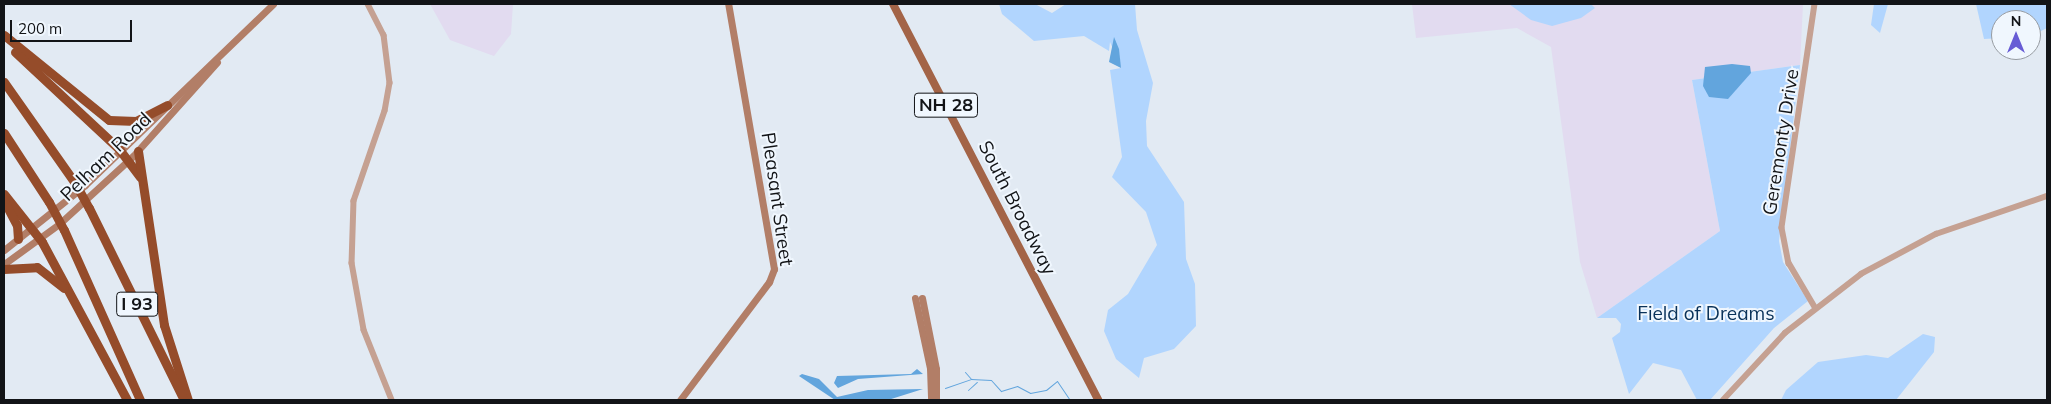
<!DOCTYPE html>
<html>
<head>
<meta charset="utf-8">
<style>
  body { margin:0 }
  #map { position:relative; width:2051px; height:404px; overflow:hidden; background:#e2eaf3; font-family:Mulish,sans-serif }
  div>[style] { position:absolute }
  .education>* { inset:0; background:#e2dbf0 }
  .green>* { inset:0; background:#b1d5fe }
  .water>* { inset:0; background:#62a5dd }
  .stream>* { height:1px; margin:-0.5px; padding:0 0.5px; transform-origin:0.5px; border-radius:0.5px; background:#62a5dd }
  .tertiary>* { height:5.5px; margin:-2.75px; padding:0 2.75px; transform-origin:2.75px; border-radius:2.75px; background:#c5a192 }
  .secondary>* { height:7px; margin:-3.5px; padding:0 3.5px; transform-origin:3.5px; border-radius:3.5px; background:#b27e67 }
  .primary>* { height:8px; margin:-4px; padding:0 4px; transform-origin:4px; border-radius:4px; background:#a36447 }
  .motorway>* { height:9px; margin:-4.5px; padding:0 4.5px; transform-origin:4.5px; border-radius:4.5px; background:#954c2a }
  .motorway-bridge>* { height:9px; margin:-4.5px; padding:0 4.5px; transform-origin:4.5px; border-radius:4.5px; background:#954c2a }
  span { translate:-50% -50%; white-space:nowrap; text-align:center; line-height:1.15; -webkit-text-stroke:4px #f0f7fe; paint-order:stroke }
  .shield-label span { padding:1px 4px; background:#f0f7fe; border:1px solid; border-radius:4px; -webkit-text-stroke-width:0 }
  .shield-label { font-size:18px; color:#121417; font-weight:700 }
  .street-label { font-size:19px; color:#121417 }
  .park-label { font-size:19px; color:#09325a }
  .frame { position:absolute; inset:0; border:5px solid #121417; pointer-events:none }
  .north { position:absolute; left:1991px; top:10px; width:50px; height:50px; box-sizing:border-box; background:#f0f7fe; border:1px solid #979ca2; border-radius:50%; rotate:0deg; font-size:14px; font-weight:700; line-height:20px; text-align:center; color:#121417 }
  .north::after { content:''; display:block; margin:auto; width:18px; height:22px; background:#675cd5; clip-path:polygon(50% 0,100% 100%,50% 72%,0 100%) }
  .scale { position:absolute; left:10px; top:20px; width:122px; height:22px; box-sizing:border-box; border:2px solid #121417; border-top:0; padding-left:6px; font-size:15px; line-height:18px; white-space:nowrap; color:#121417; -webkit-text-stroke:4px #f0f7fe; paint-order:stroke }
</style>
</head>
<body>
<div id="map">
  <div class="education">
    <i style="clip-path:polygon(430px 4px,513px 4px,511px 34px,494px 56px,450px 40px)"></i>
    <i style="clip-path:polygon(1412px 4px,1803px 4px,1800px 65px,1692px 80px,1720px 231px,1597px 318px,1580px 262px,1551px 47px,1517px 28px,1416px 38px)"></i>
  </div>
  <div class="green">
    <i style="clip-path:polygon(999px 4px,1035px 4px,1052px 13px,1066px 4px,1135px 4px,1137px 30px,1153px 83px,1146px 121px,1147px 146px,1184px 202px,1186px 259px,1195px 284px,1196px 326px,1174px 349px,1144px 358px,1139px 378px,1116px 359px,1104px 331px,1108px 310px,1128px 294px,1157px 245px,1146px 212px,1112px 177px,1122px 157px,1110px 70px,1121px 68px,1110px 42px,1109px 51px,1084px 36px,1034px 41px,1002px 14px)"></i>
    <i style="clip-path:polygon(1509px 4px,1591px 4px,1595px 8px,1581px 18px,1552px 26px,1531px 20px)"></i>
    <i style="clip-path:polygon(1874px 4px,1888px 4px,1880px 33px,1871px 25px)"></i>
    <i style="clip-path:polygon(1976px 4px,2047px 4px,2047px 28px,2031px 36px,2031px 20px,2001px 20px,2001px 38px,1984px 39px)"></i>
    <i style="clip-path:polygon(1800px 65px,1779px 241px,1783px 262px,1808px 301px,1774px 328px,1710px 400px,1697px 400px,1681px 370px,1653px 363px,1629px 394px,1612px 338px,1620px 332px,1621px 324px,1616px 318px,1597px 318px,1720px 231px,1692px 80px)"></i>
    <i style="clip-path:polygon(1923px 334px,1935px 337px,1934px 352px,1896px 400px,1781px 400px,1786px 390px,1818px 362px,1866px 355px,1888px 358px)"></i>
  </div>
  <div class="water">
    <i style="clip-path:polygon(1114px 37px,1119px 49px,1121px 68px,1109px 62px)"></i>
    <i style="clip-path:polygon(1732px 64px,1750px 66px,1751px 73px,1728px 99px,1709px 97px,1703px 86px,1705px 67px)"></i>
    <i style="clip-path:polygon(917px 369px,923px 374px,858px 379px,838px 388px,834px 383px,837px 376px,911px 374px)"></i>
    <i style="clip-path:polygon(802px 374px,819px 379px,837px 397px,868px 390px,923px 389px,888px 400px,835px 400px,799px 376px)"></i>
  </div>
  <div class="stream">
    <i style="left:965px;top:372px;width:9px;rotate:49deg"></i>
    <i style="left:945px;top:388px;width:28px;rotate:-19deg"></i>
    <i style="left:971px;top:379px;width:20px;rotate:3deg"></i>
    <i style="left:991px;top:380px;width:15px;rotate:48deg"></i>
    <i style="left:1001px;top:391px;width:17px;rotate:-17deg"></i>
    <i style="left:1017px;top:386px;width:15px;rotate:28deg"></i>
    <i style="left:1030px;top:393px;width:16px;rotate:-11deg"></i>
    <i style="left:1046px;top:390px;width:14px;rotate:-39deg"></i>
    <i style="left:1057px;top:381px;width:23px;rotate:56deg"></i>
    <i style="left:968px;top:390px;width:12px;rotate:-42deg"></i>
  </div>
  <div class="tertiary">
    <i style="left:368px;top:4px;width:35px;rotate:63deg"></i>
    <i style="left:384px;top:35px;width:48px;rotate:82.9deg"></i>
    <i style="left:390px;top:83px;width:28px;rotate:100deg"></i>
    <i style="left:385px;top:111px;width:95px;rotate:109deg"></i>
    <i style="left:354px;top:201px;width:62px;rotate:91.8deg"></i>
    <i style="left:352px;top:263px;width:68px;rotate:79.8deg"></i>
    <i style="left:364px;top:330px;width:75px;rotate:68.2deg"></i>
    <i style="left:1815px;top:4px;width:226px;rotate:98.4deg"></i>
    <i style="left:1782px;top:228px;width:36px;rotate:79deg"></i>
    <i style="left:1789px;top:263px;width:51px;rotate:59.4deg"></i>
    <i style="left:1723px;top:400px;width:91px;rotate:-47.2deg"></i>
    <i style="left:1785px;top:333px;width:96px;rotate:-37.8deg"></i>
    <i style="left:1861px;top:274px;width:85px;rotate:-28.1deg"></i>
    <i style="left:1936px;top:234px;width:117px;rotate:-18.9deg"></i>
  </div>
  <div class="secondary">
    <i style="left:4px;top:250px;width:104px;rotate:-38.7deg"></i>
    <i style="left:85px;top:185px;width:261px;rotate:-43.9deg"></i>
    <i style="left:4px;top:264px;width:68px;rotate:-36deg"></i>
    <i style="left:59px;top:224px;width:100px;rotate:-42.6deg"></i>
    <i style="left:133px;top:156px;width:126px;rotate:-48.2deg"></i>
    <i style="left:915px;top:298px;width:72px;rotate:77.9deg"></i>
    <i style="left:930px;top:368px;width:32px;rotate:88deg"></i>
    <i style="left:922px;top:298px;width:72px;rotate:78.8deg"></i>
    <i style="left:936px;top:369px;width:31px;rotate:90deg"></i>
    <i style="left:680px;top:400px;width:148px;rotate:-53deg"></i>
    <i style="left:769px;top:282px;width:14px;rotate:-69deg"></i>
    <i style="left:774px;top:269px;width:269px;rotate:-99.8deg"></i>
  </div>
  <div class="primary">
    <i style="left:893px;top:4px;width:446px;rotate:62.6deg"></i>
  </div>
  <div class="motorway">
    <i style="left:4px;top:35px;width:135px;rotate:39deg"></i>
    <i style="left:109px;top:120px;width:27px;rotate:2deg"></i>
    <i style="left:136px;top:121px;width:35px;rotate:-27deg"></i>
    <i style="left:15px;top:52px;width:142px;rotate:43deg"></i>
    <i style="left:119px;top:149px;width:35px;rotate:53deg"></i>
    <i style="left:4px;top:82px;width:123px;rotate:54.9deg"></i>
    <i style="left:4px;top:133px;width:82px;rotate:56.9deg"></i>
    <i style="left:138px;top:151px;width:176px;rotate:81.5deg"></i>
    <i style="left:164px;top:325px;width:79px;rotate:72.3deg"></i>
    <i style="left:4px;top:194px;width:61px;rotate:51.6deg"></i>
    <i style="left:42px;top:242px;width:179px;rotate:61.7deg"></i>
    <i style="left:4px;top:201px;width:27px;rotate:62deg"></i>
    <i style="left:17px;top:225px;width:14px;rotate:86deg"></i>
    <i style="left:89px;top:208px;width:214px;rotate:63.7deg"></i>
    <i style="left:64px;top:230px;width:186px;rotate:65.9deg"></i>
    <i style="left:4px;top:269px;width:33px;rotate:-3deg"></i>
    <i style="left:37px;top:267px;width:34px;rotate:38deg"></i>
  </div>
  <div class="motorway-bridge">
    <i style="left:75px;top:183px;width:29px;rotate:61deg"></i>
    <i style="left:49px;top:202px;width:32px;rotate:62deg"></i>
  </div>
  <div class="shield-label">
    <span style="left:946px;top:105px">NH 28</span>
    <span style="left:137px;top:304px">I 93</span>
  </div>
  <div class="street-label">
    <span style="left:1781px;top:142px;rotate:-81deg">Geremonty Drive</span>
    <span style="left:106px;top:157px;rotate:-44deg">Pelham Road</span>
    <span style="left:777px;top:199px;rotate:82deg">Pleasant Street</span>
    <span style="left:1017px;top:208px;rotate:63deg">South Broadway</span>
  </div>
  <div class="park-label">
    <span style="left:1706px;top:314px">Field of Dreams</span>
  </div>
  <div class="frame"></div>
  <div class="north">N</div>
  <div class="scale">200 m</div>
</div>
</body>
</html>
